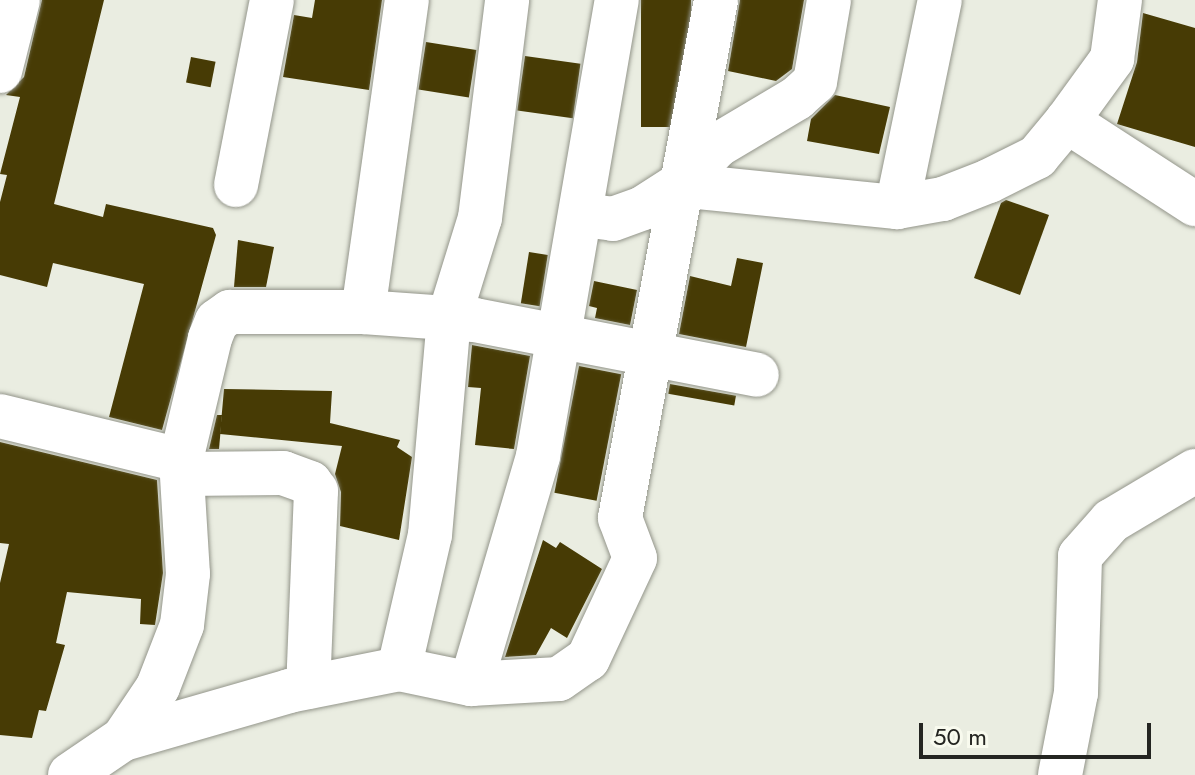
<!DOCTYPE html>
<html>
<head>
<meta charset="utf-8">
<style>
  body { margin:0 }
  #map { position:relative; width:1195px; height:775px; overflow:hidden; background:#eaede1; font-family:Jost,sans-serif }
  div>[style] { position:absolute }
  .building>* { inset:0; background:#473b05; transform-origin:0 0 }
  .roads { filter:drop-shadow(0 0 2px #93958a) drop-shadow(0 0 2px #93958a) }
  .minor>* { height:44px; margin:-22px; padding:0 22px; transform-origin:22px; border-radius:22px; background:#fff }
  span { translate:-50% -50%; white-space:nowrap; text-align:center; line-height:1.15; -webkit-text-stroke:8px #f8faee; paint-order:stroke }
  .scale { position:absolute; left:919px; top:723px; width:232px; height:36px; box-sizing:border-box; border:4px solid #242521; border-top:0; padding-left:10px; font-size:24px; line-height:28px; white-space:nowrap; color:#242521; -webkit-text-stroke:6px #f8faee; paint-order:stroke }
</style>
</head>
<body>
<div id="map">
  <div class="building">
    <i style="clip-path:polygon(42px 0,104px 0,54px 204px,103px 217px,106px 204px,213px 228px,216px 235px,162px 430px,109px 417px,144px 284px,53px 263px,47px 287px,0 275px,0 202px,7px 175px,0 174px,20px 97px,6px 95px,24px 77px)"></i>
    <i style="clip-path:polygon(315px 0,382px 0,369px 90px,283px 77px,294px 15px,312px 18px)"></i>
    <i style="left:641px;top:0;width:50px;height:127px"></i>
    <i style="clip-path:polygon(740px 0,804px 0,792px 69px,776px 81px,728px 71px)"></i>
    <i style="clip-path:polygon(1143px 13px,1195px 28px,1195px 147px,1117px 124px,1137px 62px)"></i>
    <i style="left:426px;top:42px;width:51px;height:48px;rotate:9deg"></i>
    <i style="left:525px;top:56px;width:56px;height:55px;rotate:8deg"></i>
    <i style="left:191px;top:57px;width:25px;height:26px;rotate:11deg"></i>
    <i style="clip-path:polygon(835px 95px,890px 107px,879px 154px,807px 141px,811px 119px)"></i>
    <i style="clip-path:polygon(1006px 200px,1049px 215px,1020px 295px,974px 278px,1001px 203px)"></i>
    <i style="clip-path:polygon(238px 240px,274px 247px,266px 287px,234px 287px)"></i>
    <i style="left:529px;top:252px;width:19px;height:52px;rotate:9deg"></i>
    <i style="clip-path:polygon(737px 258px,763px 263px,746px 347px,679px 334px,690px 276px,731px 286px)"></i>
    <i style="clip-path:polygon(594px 281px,637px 290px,630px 325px,595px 318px,597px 308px,589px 306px)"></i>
    <i style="clip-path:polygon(472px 345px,530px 356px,514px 449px,475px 445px,481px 388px,468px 387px)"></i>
    <i style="left:579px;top:366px;width:43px;height:129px;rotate:11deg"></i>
    <i style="left:670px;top:384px;width:67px;height:10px;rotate:10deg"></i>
    <i style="clip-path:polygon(224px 389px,332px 391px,330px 423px,400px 440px,397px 447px,412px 457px,399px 540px,340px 526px,341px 492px,335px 474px,342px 446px,220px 434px)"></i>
    <i style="clip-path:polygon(217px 415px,222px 415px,219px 449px,209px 449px)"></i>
    <i style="clip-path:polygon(0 442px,157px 480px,163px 573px,155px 625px,140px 624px,141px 599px,67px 592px,56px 643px,65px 645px,46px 711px,39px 710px,32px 738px,0 735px,0 583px,9px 544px,0 543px)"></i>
    <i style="clip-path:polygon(543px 540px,556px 548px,560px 542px,602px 569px,567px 638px,551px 628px,536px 655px,505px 657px)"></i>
  </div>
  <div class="roads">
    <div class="minor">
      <i style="left:0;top:71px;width:73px;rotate:-75.8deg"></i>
      <i style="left:1067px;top:121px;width:153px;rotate:33deg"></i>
      <i style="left:236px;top:185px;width:188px;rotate:-79deg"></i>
      <i style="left:679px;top:185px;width:219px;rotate:5.8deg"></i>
      <i style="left:897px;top:207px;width:47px;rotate:-9.9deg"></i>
      <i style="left:943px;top:199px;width:49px;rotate:-21.4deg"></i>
      <i style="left:989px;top:181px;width:54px;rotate:-26.6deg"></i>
      <i style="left:1037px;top:157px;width:47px;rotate:-50.2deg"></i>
      <i style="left:1067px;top:121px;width:77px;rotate:-54deg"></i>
      <i style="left:1112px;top:59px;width:60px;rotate:-82.3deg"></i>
      <i style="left:897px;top:207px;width:211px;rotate:-78.3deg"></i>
      <i style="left:582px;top:215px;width:31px;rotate:7deg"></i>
      <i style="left:613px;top:219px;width:32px;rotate:-20deg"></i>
      <i style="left:643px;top:208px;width:43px;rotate:-32.6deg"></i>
      <i style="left:679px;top:185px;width:56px;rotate:-45.7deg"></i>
      <i style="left:718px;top:145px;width:92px;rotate:-30.7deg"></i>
      <i style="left:797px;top:98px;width:24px;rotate:-42deg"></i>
      <i style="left:815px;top:82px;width:83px;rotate:-80.3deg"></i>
      <i style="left:363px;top:312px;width:315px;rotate:-82deg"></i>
      <i style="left:0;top:416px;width:186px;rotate:13.7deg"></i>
      <i style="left:181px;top:460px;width:114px;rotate:86.5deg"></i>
      <i style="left:188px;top:574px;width:51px;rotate:96.7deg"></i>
      <i style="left:182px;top:625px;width:66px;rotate:111.2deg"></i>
      <i style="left:158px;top:687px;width:63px;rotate:123.9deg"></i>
      <i style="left:181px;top:460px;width:125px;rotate:-76.6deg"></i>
      <i style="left:210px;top:338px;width:18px;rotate:-68deg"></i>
      <i style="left:217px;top:321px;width:16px;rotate:-35deg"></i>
      <i style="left:230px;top:312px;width:133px"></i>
      <i style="left:363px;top:312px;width:112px;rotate:4.1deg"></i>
      <i style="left:475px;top:320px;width:287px;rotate:11deg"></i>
      <i style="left:183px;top:474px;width:100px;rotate:-0.6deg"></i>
      <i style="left:283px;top:473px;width:29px;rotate:20deg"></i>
      <i style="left:310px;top:483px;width:10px;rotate:53deg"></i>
      <i style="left:316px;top:491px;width:196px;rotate:92.3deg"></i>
      <i style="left:399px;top:669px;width:138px;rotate:-77deg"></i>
      <i style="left:430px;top:535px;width:218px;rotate:-85deg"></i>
      <i style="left:449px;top:318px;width:105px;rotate:-72.8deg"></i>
      <i style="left:480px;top:218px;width:220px;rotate:-82.9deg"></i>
      <i style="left:471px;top:684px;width:238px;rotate:-73.6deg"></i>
      <i style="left:538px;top:456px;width:463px;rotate:-80.2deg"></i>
      <i style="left:70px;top:775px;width:64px;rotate:-34.2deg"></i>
      <i style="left:123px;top:739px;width:173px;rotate:-16.1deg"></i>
      <i style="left:289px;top:691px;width:112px;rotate:-11.3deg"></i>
      <i style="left:399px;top:669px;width:74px;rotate:11.8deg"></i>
      <i style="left:471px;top:684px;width:88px;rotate:-3.3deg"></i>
      <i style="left:559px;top:679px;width:35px;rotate:-35deg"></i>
      <i style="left:588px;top:659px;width:111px;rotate:-65deg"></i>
      <i style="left:635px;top:558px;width:43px;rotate:-110.6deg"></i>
      <i style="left:620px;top:518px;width:527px;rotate:-79.5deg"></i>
      <i style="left:1060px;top:775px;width:84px;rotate:-79deg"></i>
      <i style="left:1076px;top:693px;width:137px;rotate:-88.3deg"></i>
      <i style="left:1080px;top:556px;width:47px;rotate:-48.5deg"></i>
      <i style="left:1111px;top:521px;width:98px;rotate:-30.8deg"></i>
    </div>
  </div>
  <div class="scale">50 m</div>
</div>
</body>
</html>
